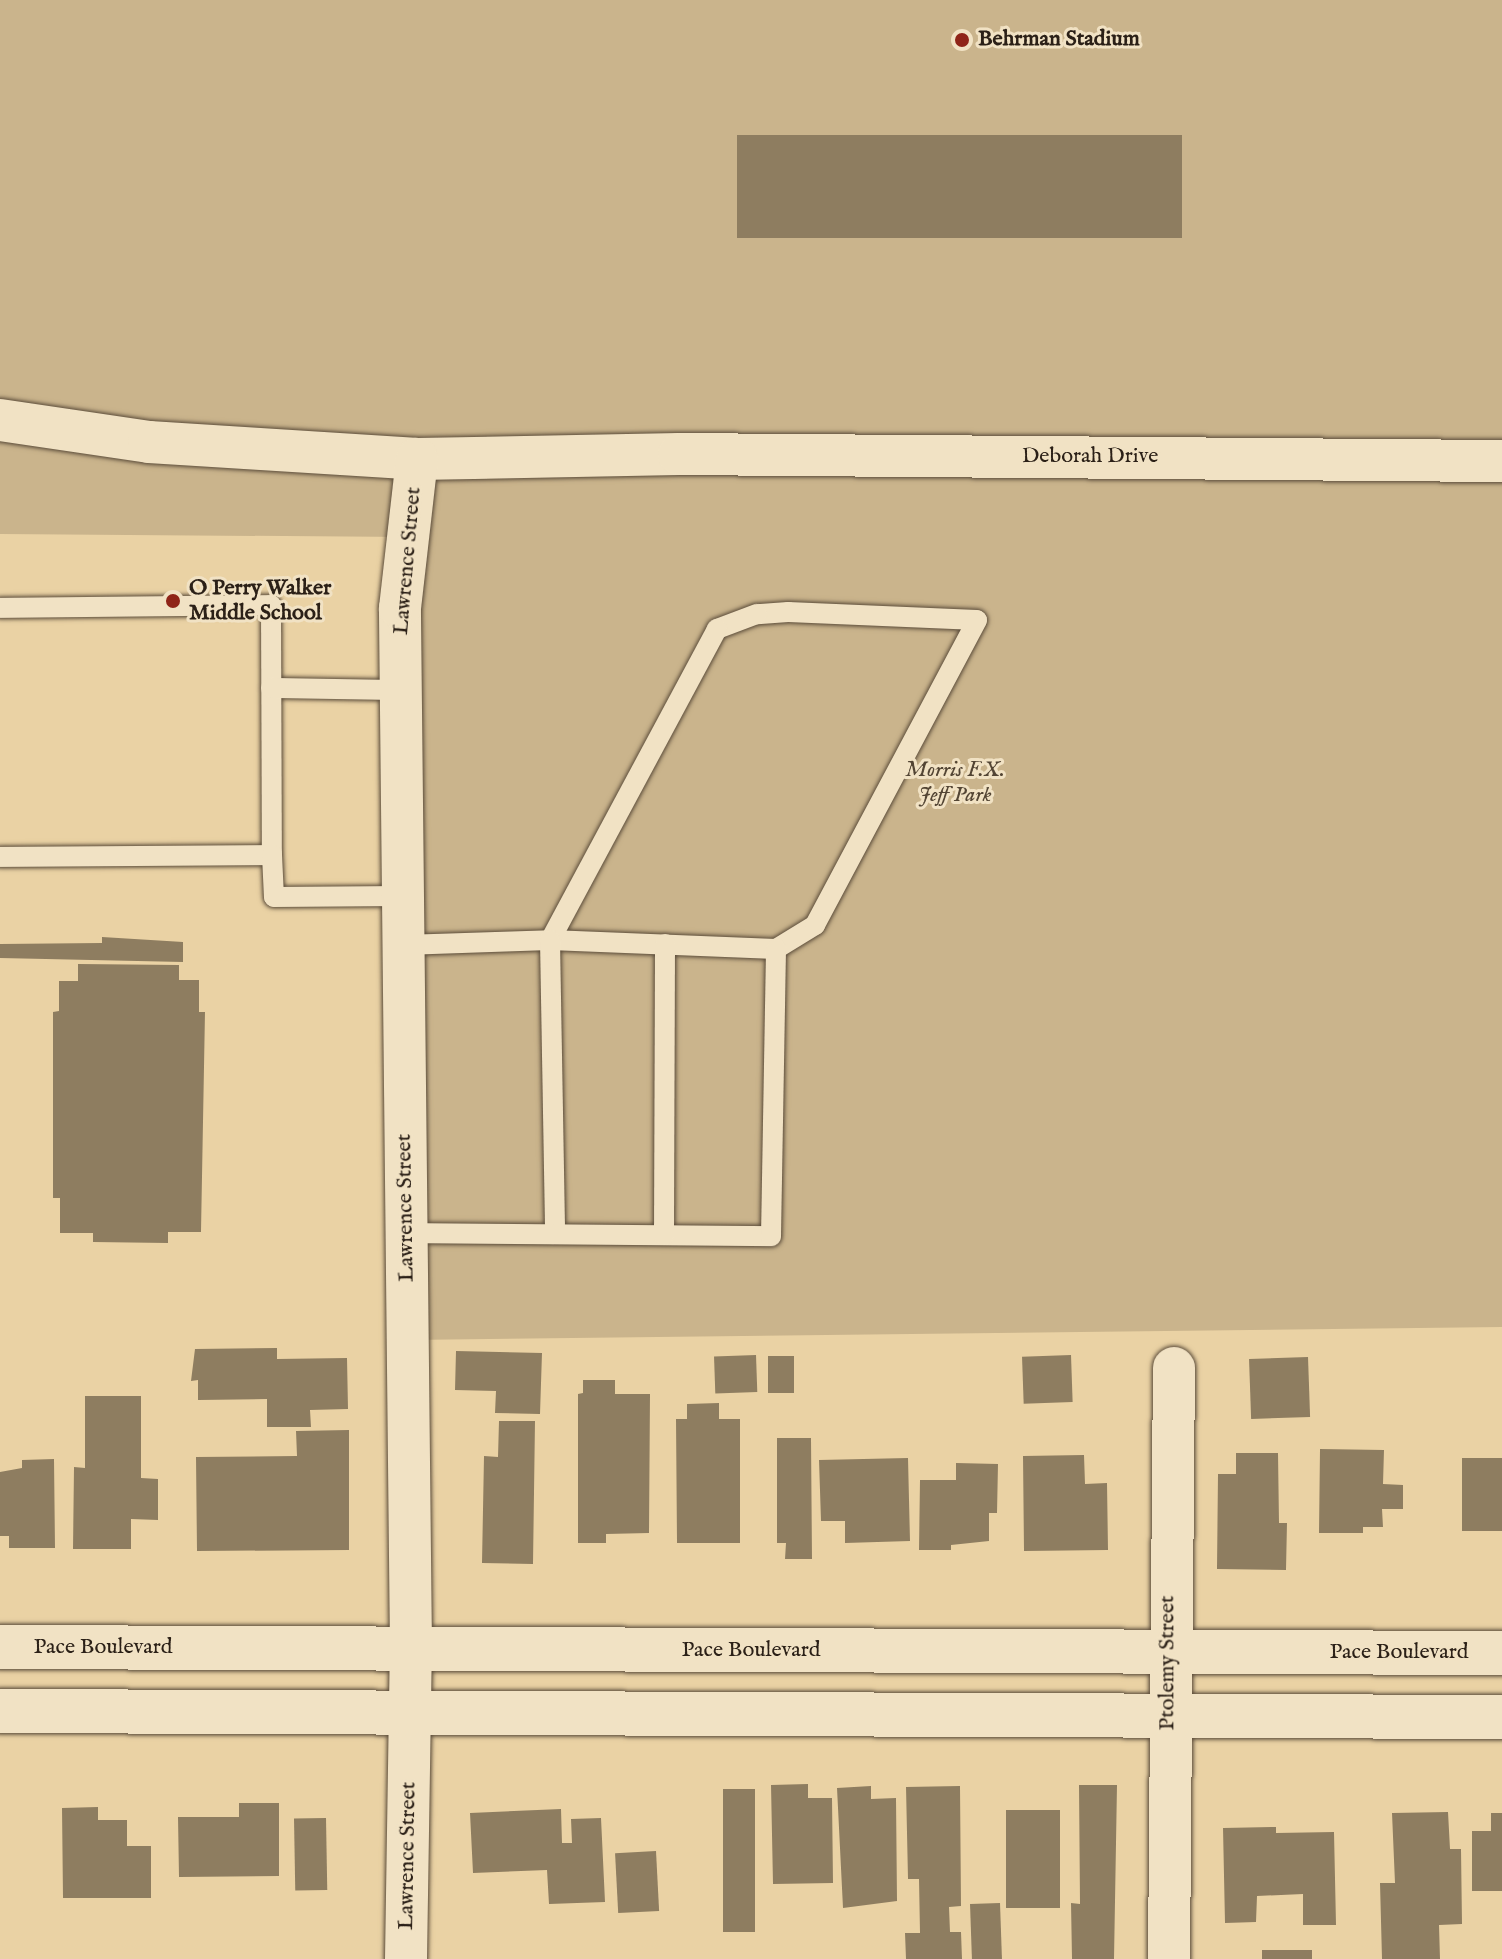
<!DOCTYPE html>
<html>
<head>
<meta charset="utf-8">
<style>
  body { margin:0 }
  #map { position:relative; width:1502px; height:1959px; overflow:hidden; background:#ead2a4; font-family:"IM FELL English",serif }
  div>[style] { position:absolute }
  .green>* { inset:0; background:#cab48c }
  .building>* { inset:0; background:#8e7d60; transform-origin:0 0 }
  .roads { filter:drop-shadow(0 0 2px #5b4c3a) drop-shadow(0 0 2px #5b4c3a) }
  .service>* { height:20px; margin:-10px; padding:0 10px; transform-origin:10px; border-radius:10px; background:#f1e2c4 }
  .minor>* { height:42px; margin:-21px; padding:0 21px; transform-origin:21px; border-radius:21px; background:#f1e2c4 }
  .tertiary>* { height:44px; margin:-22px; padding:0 22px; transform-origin:22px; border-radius:22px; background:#f1e2c4 }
  .dots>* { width:22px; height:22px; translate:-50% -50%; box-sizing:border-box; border:4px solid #f1e2c4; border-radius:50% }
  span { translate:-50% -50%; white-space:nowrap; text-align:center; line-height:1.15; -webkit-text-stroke:6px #f1e2c4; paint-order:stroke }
  .poi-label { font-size:22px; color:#2b2017; font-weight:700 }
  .left { translate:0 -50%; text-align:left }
  .street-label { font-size:22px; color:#2b2017 }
  .park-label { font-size:22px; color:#534534; font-style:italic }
</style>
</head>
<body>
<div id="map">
  <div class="green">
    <i style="clip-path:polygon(0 0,1502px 0,1502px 1327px,408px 1340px,408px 537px,0 534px)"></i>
  </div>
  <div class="building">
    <i style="left:737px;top:135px;width:445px;height:103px"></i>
    <i style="clip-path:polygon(102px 937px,183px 942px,183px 962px,0 958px,0 944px,102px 943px)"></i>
    <i style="clip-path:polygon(78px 964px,179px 965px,179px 980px,199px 980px,199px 1012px,205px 1012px,201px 1232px,168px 1232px,168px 1243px,93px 1242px,93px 1233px,60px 1233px,60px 1198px,53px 1198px,53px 1012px,59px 1011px,59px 981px,78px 981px)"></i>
    <i style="clip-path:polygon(277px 1348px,277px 1359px,347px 1358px,348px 1409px,310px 1410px,311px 1427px,267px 1427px,267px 1399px,198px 1400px,198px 1380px,191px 1381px,195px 1349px)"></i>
    <i style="clip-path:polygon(456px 1351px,542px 1353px,540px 1414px,495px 1413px,496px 1391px,455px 1390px)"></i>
    <i style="left:756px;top:1355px;width:37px;height:42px;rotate:88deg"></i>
    <i style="left:1071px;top:1355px;width:47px;height:49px;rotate:88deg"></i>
    <i style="left:768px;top:1356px;width:26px;height:37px"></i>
    <i style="left:1308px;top:1357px;width:60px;height:59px;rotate:88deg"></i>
    <i style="clip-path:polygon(583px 1380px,615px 1380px,615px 1394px,650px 1394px,649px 1533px,606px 1534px,606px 1543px,578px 1543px,578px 1394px,583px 1393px)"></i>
    <i style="clip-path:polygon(85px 1396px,141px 1396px,141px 1478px,158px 1479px,158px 1520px,131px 1519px,131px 1549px,73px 1549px,74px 1467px,85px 1468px)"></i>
    <i style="clip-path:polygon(719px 1403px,719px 1419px,740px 1419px,740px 1543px,677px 1543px,676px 1419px,687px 1419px,687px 1404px)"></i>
    <i style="clip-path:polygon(499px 1421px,535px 1421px,533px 1564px,482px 1563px,484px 1456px,498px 1457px)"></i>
    <i style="clip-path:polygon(349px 1430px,349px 1550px,197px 1551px,196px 1457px,297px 1456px,296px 1431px)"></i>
    <i style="clip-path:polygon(777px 1438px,811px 1438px,812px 1559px,785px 1559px,786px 1543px,777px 1543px)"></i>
    <i style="clip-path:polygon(1320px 1449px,1384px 1450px,1383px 1484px,1403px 1485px,1403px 1509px,1382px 1509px,1383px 1527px,1363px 1527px,1363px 1533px,1319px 1533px)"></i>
    <i style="clip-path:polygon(1236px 1453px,1278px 1453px,1279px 1523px,1287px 1523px,1286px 1570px,1217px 1569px,1218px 1474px,1236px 1474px)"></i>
    <i style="clip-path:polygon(1084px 1455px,1085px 1484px,1107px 1483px,1108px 1550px,1024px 1551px,1023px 1456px)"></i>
    <i style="clip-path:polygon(908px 1458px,910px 1541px,845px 1543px,845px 1521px,821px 1521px,819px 1460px)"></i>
    <i style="left:1462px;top:1458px;width:40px;height:73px"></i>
    <i style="clip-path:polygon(54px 1459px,55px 1548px,9px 1548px,9px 1536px,0 1536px,0 1472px,22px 1468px,22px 1460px)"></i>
    <i style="clip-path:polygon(956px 1463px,998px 1464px,997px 1513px,989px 1513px,989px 1541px,951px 1545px,951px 1550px,919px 1550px,920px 1480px,956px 1480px)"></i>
    <i style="clip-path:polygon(808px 1784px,808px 1798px,832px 1798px,833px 1883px,773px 1884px,771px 1785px)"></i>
    <i style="clip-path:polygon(1079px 1785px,1117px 1785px,1114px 1959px,1072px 1959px,1071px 1903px,1080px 1904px)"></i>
    <i style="clip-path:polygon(871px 1786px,871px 1799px,896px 1798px,897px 1901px,843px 1908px,837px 1788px)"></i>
    <i style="clip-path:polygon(960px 1786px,961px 1906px,949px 1907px,950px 1932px,961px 1932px,962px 1959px,906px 1959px,905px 1933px,920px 1933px,919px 1879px,908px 1879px,906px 1787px)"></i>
    <i style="left:755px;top:1789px;width:143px;height:32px;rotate:90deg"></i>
    <i style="clip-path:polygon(239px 1803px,279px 1803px,279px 1876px,179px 1877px,178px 1817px,239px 1817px)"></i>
    <i style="clip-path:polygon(98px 1807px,98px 1820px,127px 1820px,127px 1846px,151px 1846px,151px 1898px,63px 1898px,62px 1808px)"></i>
    <i style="clip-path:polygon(561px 1809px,562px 1843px,572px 1843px,571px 1819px,601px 1818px,605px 1902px,549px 1904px,547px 1870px,473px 1873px,470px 1813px)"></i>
    <i style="left:1060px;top:1810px;width:98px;height:54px;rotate:90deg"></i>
    <i style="clip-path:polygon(1448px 1812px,1450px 1849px,1461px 1849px,1462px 1924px,1439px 1925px,1440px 1959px,1382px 1959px,1380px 1883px,1395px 1883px,1392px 1813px)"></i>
    <i style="clip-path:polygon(1491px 1813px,1502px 1813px,1502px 1891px,1472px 1891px,1472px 1831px,1491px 1831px)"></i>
    <i style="left:326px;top:1818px;width:72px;height:32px;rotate:89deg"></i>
    <i style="clip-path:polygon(1276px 1827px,1276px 1833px,1334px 1832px,1336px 1925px,1303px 1925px,1303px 1894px,1257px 1896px,1256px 1922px,1225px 1923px,1223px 1828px)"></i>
    <i style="left:656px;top:1851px;width:60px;height:41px;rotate:87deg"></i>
    <i style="left:1000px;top:1903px;width:56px;height:30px;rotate:88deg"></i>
    <i style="left:1312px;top:1950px;width:9px;height:50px;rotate:90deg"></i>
  </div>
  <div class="roads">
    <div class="service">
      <i style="left:0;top:608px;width:271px;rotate:-0.6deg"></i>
      <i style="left:271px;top:605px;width:250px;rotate:89.8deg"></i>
      <i style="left:272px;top:855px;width:272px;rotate:179.6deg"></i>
      <i style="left:271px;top:688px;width:129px;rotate:0.9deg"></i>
      <i style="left:272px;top:855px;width:42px;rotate:87.3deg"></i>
      <i style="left:274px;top:897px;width:128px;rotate:-0.4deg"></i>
      <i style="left:403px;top:945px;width:147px;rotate:-1.9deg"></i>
      <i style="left:550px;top:940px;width:226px;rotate:2.3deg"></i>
      <i style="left:776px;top:949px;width:46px;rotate:-31.6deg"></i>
      <i style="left:815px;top:925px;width:345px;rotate:-62deg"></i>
      <i style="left:977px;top:620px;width:189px;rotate:-177.6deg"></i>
      <i style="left:788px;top:612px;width:31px;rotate:176deg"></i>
      <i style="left:757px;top:614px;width:43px;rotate:159.4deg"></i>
      <i style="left:717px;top:629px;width:353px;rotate:118.2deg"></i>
      <i style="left:550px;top:940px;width:294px;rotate:89deg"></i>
      <i style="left:406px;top:1233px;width:365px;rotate:0.5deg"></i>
      <i style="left:771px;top:1236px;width:287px;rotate:-89deg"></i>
      <i style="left:664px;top:1235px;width:291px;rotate:-89.8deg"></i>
    </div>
    <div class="minor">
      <i style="left:0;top:420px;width:151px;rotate:8.4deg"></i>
      <i style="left:149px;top:442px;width:269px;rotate:3.6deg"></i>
      <i style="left:417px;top:459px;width:262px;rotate:-1.1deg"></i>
      <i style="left:679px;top:454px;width:823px;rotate:0.49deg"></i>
      <i style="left:406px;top:1959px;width:310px;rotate:-89.1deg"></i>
      <i style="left:411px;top:1649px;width:1041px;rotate:-90.61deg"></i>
      <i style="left:400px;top:608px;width:150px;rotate:-83.5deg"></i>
      <i style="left:1169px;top:1959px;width:591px;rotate:-89.52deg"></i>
    </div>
    <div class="tertiary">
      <i style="left:0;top:1647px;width:1502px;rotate:0.23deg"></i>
      <i style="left:0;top:1711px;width:1502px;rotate:0.23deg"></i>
    </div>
  </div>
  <div class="dots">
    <i style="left:962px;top:40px;background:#8f2418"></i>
    <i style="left:173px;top:601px;background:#8f2418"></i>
  </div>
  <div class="poi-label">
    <span class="left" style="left:978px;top:40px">Behrman Stadium</span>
    <span class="left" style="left:189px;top:601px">O Perry Walker<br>Middle School</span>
  </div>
  <div class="street-label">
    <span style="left:1090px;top:457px">Deborah Drive</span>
    <span style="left:408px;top:561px;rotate:-85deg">Lawrence Street</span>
    <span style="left:406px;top:1208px;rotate:-91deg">Lawrence Street</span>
    <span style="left:103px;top:1648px">Pace Boulevard</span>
    <span style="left:751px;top:1651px">Pace Boulevard</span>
    <span style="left:1399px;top:1653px">Pace Boulevard</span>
    <span style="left:1168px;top:1663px;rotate:-90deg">Ptolemy Street</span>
    <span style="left:408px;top:1856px;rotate:-89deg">Lawrence Street</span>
  </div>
  <div class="park-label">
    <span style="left:955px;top:783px">Morris F.X.<br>Jeff Park</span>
  </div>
</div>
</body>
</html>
